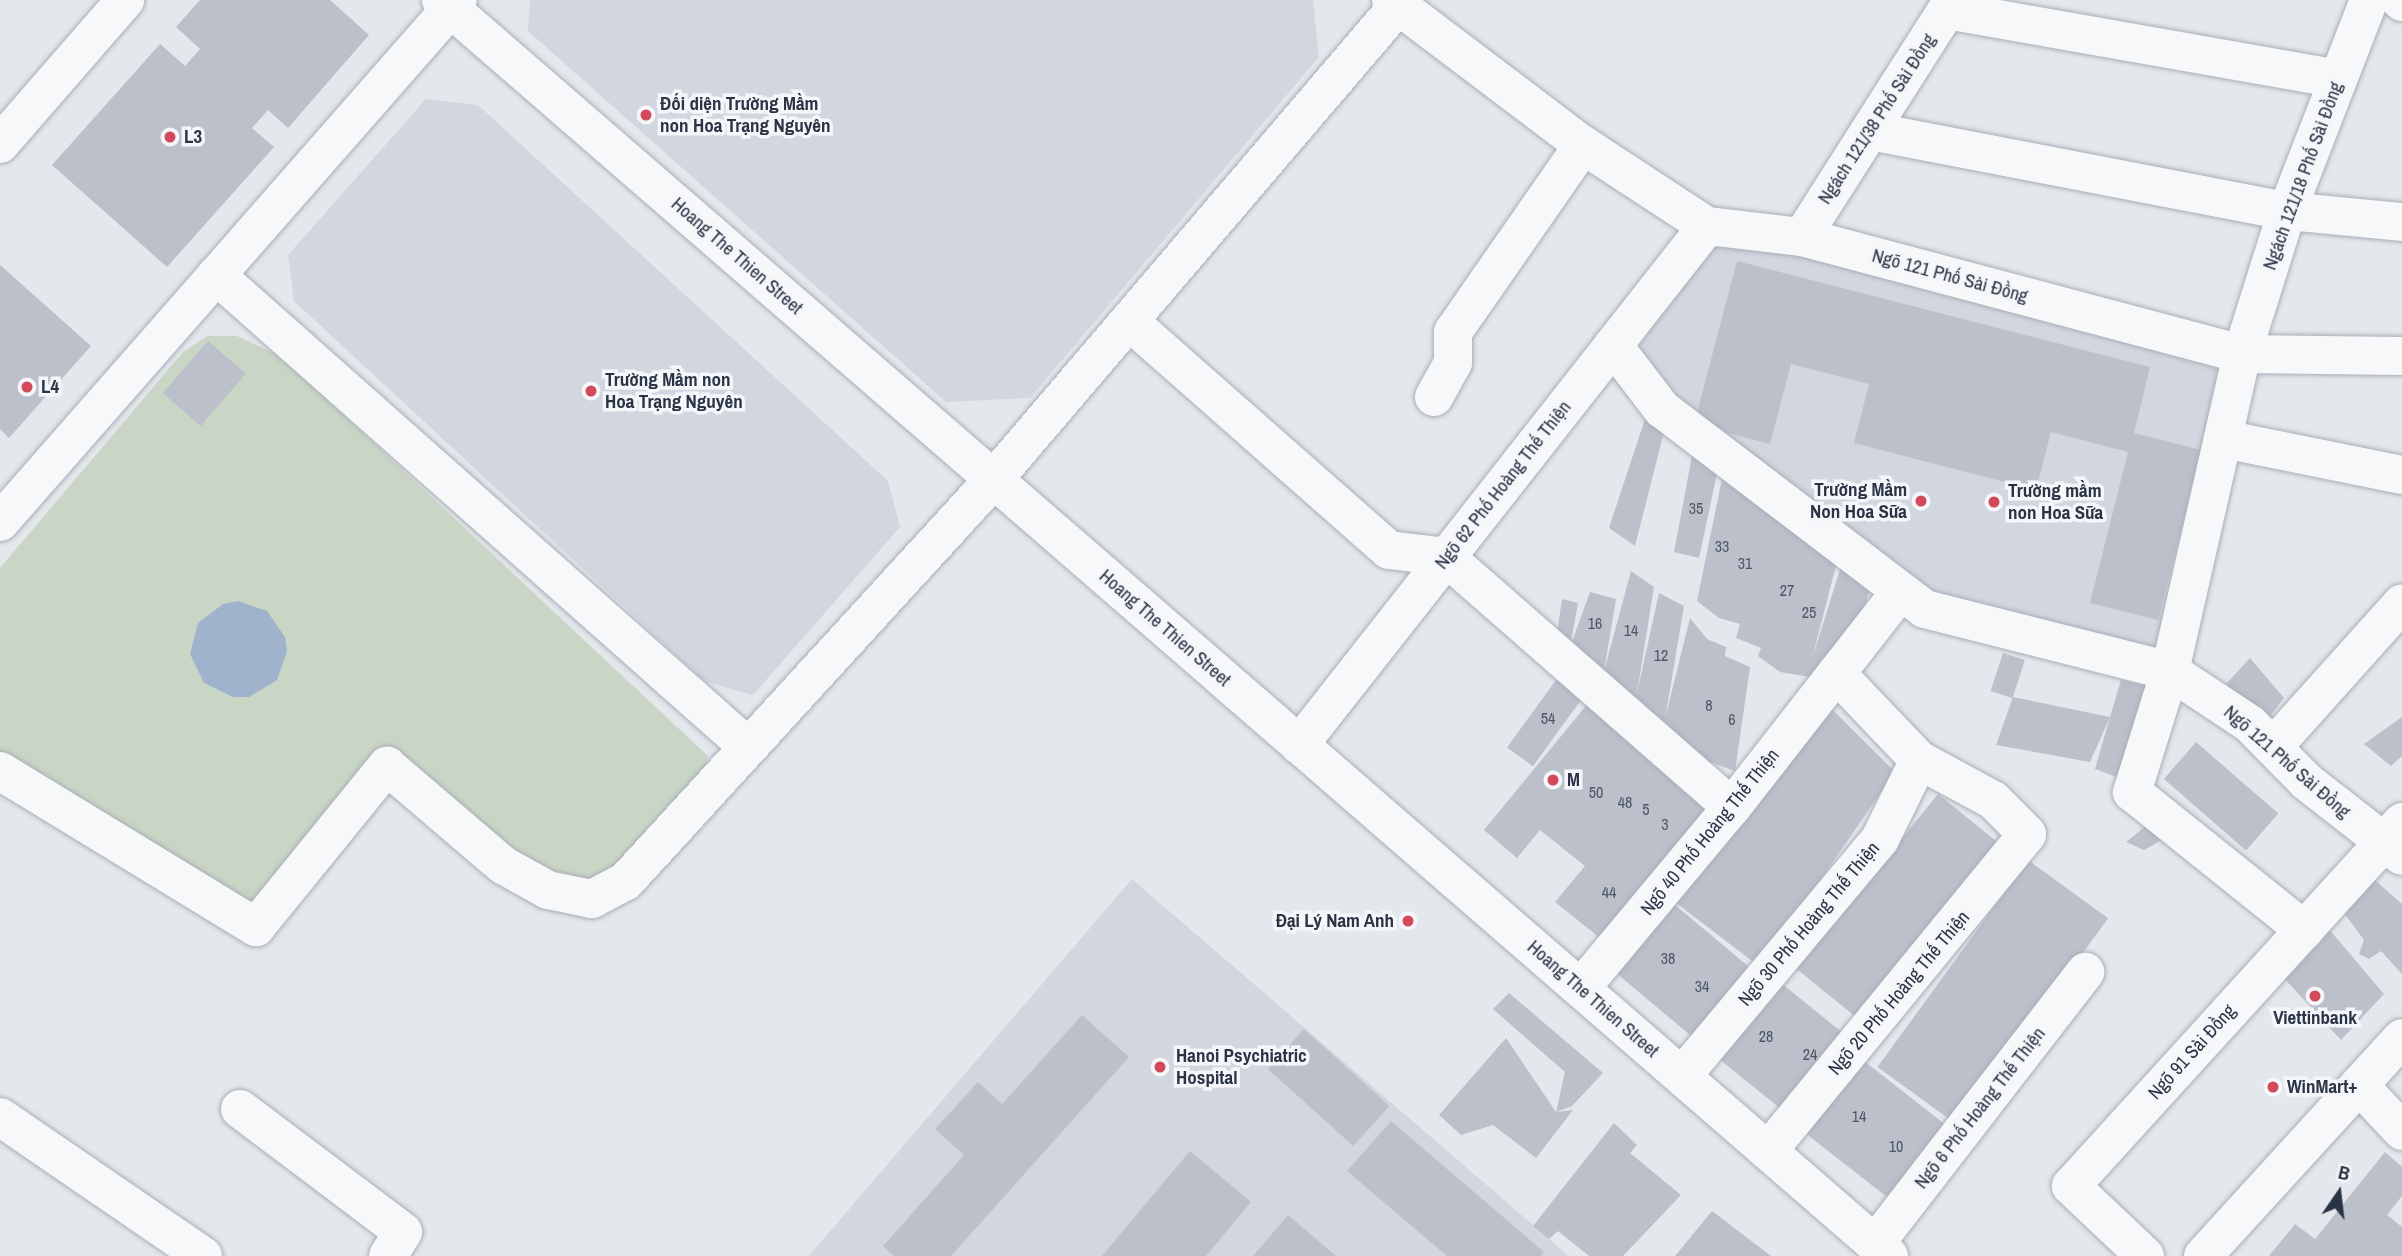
<!DOCTYPE html>
<html>
<head>
<meta charset="utf-8">
<style>
  body { margin:0 }
  #map { position:relative; width:2402px; height:1256px; overflow:hidden; background:#e4e7ec; font-family:"Archivo Narrow",sans-serif }
  div>[style] { position:absolute }
  .built>* { inset:0; background:#d2d6de }
  .green>* { inset:0; background:#c9d6c5 }
  .water>* { inset:0; background:#9fb4cc }
  .building>* { inset:0; background:#bbc0ca; transform-origin:0 0 }
  .roads { filter:drop-shadow(0 0 2px #a9aeb7) drop-shadow(0 0 2px #a9aeb7) }
  .minor>* { height:38px; margin:-19px; padding:0 19px; transform-origin:19px; border-radius:19px; background:#f7f8fa }
  .dots>* { width:19px; height:19px; translate:-50% -50%; box-sizing:border-box; border:4px solid #f4f6f9; border-radius:50% }
  span { translate:-50% -50%; white-space:nowrap; text-align:center; line-height:1.15; -webkit-text-stroke:7px #f4f6f9; paint-order:stroke }
  .number-label { font-size:16px; color:#4f5766 }
  .number-label span { -webkit-text-stroke-width:0 }
  .poi-label { font-size:19px; color:#2b3445; font-weight:700 }
  .left { translate:0 -50%; text-align:left }
  .right { translate:-100% -50%; text-align:right }
  .street-label { font-size:19px; color:#2b3445 }
  .north { position:absolute; left:2304px; top:1158px; width:70px; height:70px; -webkit-text-stroke:5px #f4f6f9; paint-order:stroke; rotate:14deg; font-size:19px; font-weight:700; line-height:28px; text-align:center; color:#2b3445 }
  .north::after { content:''; display:block; margin:auto; width:24px; height:32px; background:#2b3445; clip-path:polygon(50% 0,100% 100%,50% 72%,0 100%) }
</style>
</head>
<body>
<div id="map">
  <div class="built">
    <i style="clip-path:polygon(530px 0,1313px 0,1319px 57px,1030px 398px,946px 402px,528px 31px)"></i>
    <i style="clip-path:polygon(426px 99px,478px 105px,888px 481px,900px 527px,753px 695px,704px 681px,294px 301px,288px 255px)"></i>
    <i style="clip-path:polygon(1720px 228px,2234px 357px,2161px 653px,1897px 587px,1681px 417px,1635px 352px)"></i>
    <i style="clip-path:polygon(1132px 879px,1569px 1256px,809px 1256px)"></i>
  </div>
  <div class="green">
    <i style="clip-path:polygon(207px 336px,237px 336px,282px 357px,708px 756px,701px 784px,602px 886px,569px 883px,507px 847px,409px 759px,386px 763px,270px 903px,238px 899px,0 754px,0 568px,183px 352px)"></i>
  </div>
  <div class="water">
    <i style="clip-path:polygon(238px 601px,267px 611px,285px 637px,287px 651px,277px 680px,249px 697px,233px 697px,204px 683px,190px 654px,198px 623px,223px 604px)"></i>
  </div>
  <div class="building">
    <i style="clip-path:polygon(200px 0,330px 0,369px 35px,288px 128px,268px 110px,252px 128px,274px 147px,167px 267px,52px 165px,160px 44px,185px 66px,200px 49px,176px 27px)"></i>
    <i style="clip-path:polygon(1737px 261px,2150px 367px,2134px 433px,2201px 450px,2158px 620px,2090px 603px,2128px 452px,2051px 432px,2036px 490px,1854px 443px,1869px 384px,1791px 364px,1770px 444px,1694px 424px)"></i>
    <i style="clip-path:polygon(0 265px,91px 346px,9px 438px,0 429px)"></i>
    <i style="left:208px;top:341px;width:50px;height:69px;rotate:41deg"></i>
    <i style="clip-path:polygon(1646px 416px,1665px 428px,1635px 546px,1609px 528px)"></i>
    <i style="clip-path:polygon(1694px 445px,1719px 464px,1699px 558px,1674px 552px)"></i>
    <i style="clip-path:polygon(1723px 474px,1839px 554px,1812px 659px,1843px 560px,1873px 579px,1854px 643px,1828px 680px,1780px 672px,1758px 656px,1761px 648px,1736px 638px,1740px 624px,1719px 618px,1697px 601px)"></i>
    <i style="clip-path:polygon(1631px 571px,1654px 587px,1637px 693px,1659px 593px,1684px 606px,1665px 719px,1690px 618px,1707px 639px,1726px 647px,1725px 656px,1750px 667px,1735px 771px,1688px 754px,1570px 647px,1590px 592px,1616px 599px,1604px 671px)"></i>
    <i style="clip-path:polygon(1562px 599px,1578px 603px,1570px 647px,1555px 647px)"></i>
    <i style="left:2003px;top:653px;width:23px;height:40px;rotate:18deg"></i>
    <i style="clip-path:polygon(2250px 658px,2284px 698px,2268px 719px,2226px 684px)"></i>
    <i style="left:1564px;top:669px;width:32px;height:97px;rotate:36deg"></i>
    <i style="clip-path:polygon(2121px 680px,2159px 689px,2125px 780px,2095px 769px,2110px 717px,2090px 762px,1996px 745px,2013px 697px,2110px 717px)"></i>
    <i style="clip-path:polygon(1594px 696px,1722px 810px,1610px 946px,1555px 902px,1585px 866px,1540px 830px,1517px 858px,1484px 830px)"></i>
    <i style="clip-path:polygon(1825px 702px,1895px 772px,1760px 967px,1667px 896px)"></i>
    <i style="clip-path:polygon(2402px 717px,2402px 756px,2391px 766px,2364px 744px)"></i>
    <i style="left:2196px;top:742px;width:109px;height:49px;rotate:41deg"></i>
    <i style="left:1938px;top:794px;width:88px;height:225px;rotate:39deg"></i>
    <i style="clip-path:polygon(2152px 821px,2169px 836px,2144px 850px,2126px 842px)"></i>
    <i style="left:2028px;top:860px;width:99px;height:256px;rotate:36deg"></i>
    <i style="clip-path:polygon(2369px 875px,2402px 904px,2402px 974px,2381px 951px,2369px 959px,2359px 954px,2364px 940px,2341px 909px)"></i>
    <i style="left:1668px;top:899px;width:114px;height:90px;rotate:40deg"></i>
    <i style="clip-path:polygon(2328px 928px,2384px 994px,2341px 1040px,2282px 976px)"></i>
    <i style="left:1770px;top:974px;width:108px;height:98px;rotate:39deg"></i>
    <i style="clip-path:polygon(1509px 993px,1603px 1073px,1572px 1106px,1556px 1112px,1573px 1110px,1536px 1158px,1493px 1125px,1461px 1135px,1439px 1115px,1506px 1038px,1556px 1112px,1565px 1072px,1493px 1009px)"></i>
    <i style="clip-path:polygon(1082px 1015px,1129px 1057px,951px 1256px,894px 1256px,883px 1246px,964px 1155px,935px 1129px,978px 1082px,1002px 1104px)"></i>
    <i style="left:1304px;top:1029px;width:115px;height:54px;rotate:42deg"></i>
    <i style="left:1864px;top:1061px;width:108px;height:93px;rotate:38deg"></i>
    <i style="clip-path:polygon(1391px 1121px,1544px 1252px,1541px 1256px,1447px 1256px,1347px 1171px)"></i>
    <i style="clip-path:polygon(1614px 1123px,1637px 1145px,1630px 1153px,1681px 1195px,1623px 1256px,1589px 1256px,1558px 1231px,1549px 1239px,1533px 1226px)"></i>
    <i style="clip-path:polygon(1190px 1151px,1251px 1202px,1206px 1256px,1102px 1256px)"></i>
    <i style="clip-path:polygon(2385px 1152px,2402px 1167px,2402px 1196px,2387px 1215px,2402px 1227px,2402px 1256px,2269px 1256px,2295px 1224px,2315px 1239px)"></i>
    <i style="clip-path:polygon(1712px 1211px,1771px 1256px,1675px 1256px)"></i>
    <i style="clip-path:polygon(1288px 1215px,1336px 1256px,1253px 1256px)"></i>
  </div>
  <div class="roads">
    <div class="minor">
      <i style="left:441px;top:0;width:1917px;rotate:40.94deg"></i>
      <i style="left:1391px;top:0;width:241px;rotate:37.1deg"></i>
      <i style="left:1583px;top:145px;width:148px;rotate:33.2deg"></i>
      <i style="left:1707px;top:226px;width:96px;rotate:6.6deg"></i>
      <i style="left:1802px;top:237px;width:455px;rotate:14.9deg"></i>
      <i style="left:2242px;top:354px;width:325px;rotate:102.8deg"></i>
      <i style="left:2170px;top:671px;width:127px;rotate:107.4deg"></i>
      <i style="left:2132px;top:792px;width:221px;rotate:38.7deg"></i>
      <i style="left:2369px;top:0;width:226px;rotate:111.2deg"></i>
      <i style="left:2287px;top:211px;width:150px;rotate:107.5deg"></i>
      <i style="left:2242px;top:354px;width:160px;rotate:0.7deg"></i>
      <i style="left:2400px;top:0;width:3px;rotate:45deg"></i>
      <i style="left:1947px;top:10px;width:396px;rotate:10deg"></i>
      <i style="left:1870px;top:131px;width:425px;rotate:10.9deg"></i>
      <i style="left:2287px;top:211px;width:116px;rotate:5.5deg"></i>
      <i style="left:0;top:144px;width:191px;rotate:-49deg"></i>
      <i style="left:1802px;top:237px;width:281px;rotate:-57.5deg"></i>
      <i style="left:216px;top:275px;width:711px;rotate:41.58deg"></i>
      <i style="left:1129px;top:321px;width:346px;rotate:41.4deg"></i>
      <i style="left:1389px;top:550px;width:57px;rotate:7deg"></i>
      <i style="left:1446px;top:557px;width:380px;rotate:41.2deg"></i>
      <i style="left:1613px;top:345px;width:81px;rotate:52.6deg"></i>
      <i style="left:1662px;top:409px;width:330px;rotate:37.3deg"></i>
      <i style="left:1925px;top:609px;width:253px;rotate:14.2deg"></i>
      <i style="left:2170px;top:671px;width:96px;rotate:33.5deg"></i>
      <i style="left:2250px;top:724px;width:81px;rotate:45.5deg"></i>
      <i style="left:2307px;top:782px;width:120px;rotate:37.9deg"></i>
      <i style="left:1434px;top:397px;width:39px;rotate:-61deg"></i>
      <i style="left:1453px;top:363px;width:31px;rotate:-90deg"></i>
      <i style="left:1453px;top:332px;width:228px;rotate:-55.2deg"></i>
      <i style="left:2223px;top:439px;width:183px;rotate:11.4deg"></i>
      <i style="left:0;top:522px;width:694px;rotate:-48.74deg"></i>
      <i style="left:1299px;top:745px;width:660px;rotate:-51.83deg"></i>
      <i style="left:2273px;top:747px;width:193px;rotate:-48.1deg"></i>
      <i style="left:0;top:771px;width:300px;rotate:31.4deg"></i>
      <i style="left:256px;top:927px;width:208px;rotate:-50.9deg"></i>
      <i style="left:387px;top:766px;width:153px;rotate:40.5deg"></i>
      <i style="left:503px;top:865px;width:51px;rotate:29.1deg"></i>
      <i style="left:548px;top:890px;width:45px;rotate:11.6deg"></i>
      <i style="left:592px;top:899px;width:38px;rotate:-28deg"></i>
      <i style="left:626px;top:881px;width:545px;rotate:-47.53deg"></i>
      <i style="left:994px;top:479px;width:630px;rotate:-49.51deg"></i>
      <i style="left:1581px;top:988px;width:236px;rotate:-50.2deg"></i>
      <i style="left:1732px;top:807px;width:273px;rotate:-52deg"></i>
      <i style="left:1682px;top:1076px;width:309px;rotate:-50.1deg"></i>
      <i style="left:1880px;top:839px;width:88px;rotate:-63.7deg"></i>
      <i style="left:2359px;top:1085px;width:63px;rotate:46.9deg"></i>
      <i style="left:240px;top:1109px;width:204px;rotate:37deg"></i>
      <i style="left:403px;top:1232px;width:28px;rotate:122deg"></i>
      <i style="left:0;top:1117px;width:246px;rotate:34.4deg"></i>
      <i style="left:1768px;top:1151px;width:409px;rotate:-50.7deg"></i>
      <i style="left:2027px;top:834px;width:48px;rotate:-135deg"></i>
      <i style="left:1993px;top:800px;width:84px;rotate:-151.6deg"></i>
      <i style="left:1919px;top:760px;width:120px;rotate:-133.7deg"></i>
      <i style="left:1875px;top:1244px;width:344px;rotate:-52.3deg"></i>
      <i style="left:2145px;top:1256px;width:102px;rotate:-136.6deg"></i>
      <i style="left:2071px;top:1186px;width:492px;rotate:-47.7deg"></i>
      <i style="left:2203px;top:1256px;width:295px;rotate:-47.6deg"></i>
    </div>
  </div>
  <div class="dots">
    <i style="left:646px;top:115px;background:#d1495b"></i>
    <i style="left:170px;top:137px;background:#d1495b"></i>
    <i style="left:27px;top:387px;background:#d1495b"></i>
    <i style="left:591px;top:391px;background:#d1495b"></i>
    <i style="left:1921px;top:501px;background:#d1495b"></i>
    <i style="left:1994px;top:502px;background:#d1495b"></i>
    <i style="left:1553px;top:780px;background:#d1495b"></i>
    <i style="left:1408px;top:921px;background:#d1495b"></i>
    <i style="left:2315px;top:996px;background:#d1495b"></i>
    <i style="left:1160px;top:1067px;background:#d1495b"></i>
    <i style="left:2273px;top:1087px;background:#d1495b"></i>
  </div>
  <div class="number-label">
    <span style="left:1696px;top:508px">35</span>
    <span style="left:1722px;top:546px">33</span>
    <span style="left:1745px;top:563px">31</span>
    <span style="left:1787px;top:590px">27</span>
    <span style="left:1809px;top:612px">25</span>
    <span style="left:1595px;top:623px">16</span>
    <span style="left:1631px;top:630px">14</span>
    <span style="left:1661px;top:655px">12</span>
    <span style="left:1709px;top:705px">8</span>
    <span style="left:1548px;top:718px">54</span>
    <span style="left:1732px;top:719px">6</span>
    <span style="left:1596px;top:792px">50</span>
    <span style="left:1625px;top:802px">48</span>
    <span style="left:1646px;top:809px">5</span>
    <span style="left:1665px;top:824px">3</span>
    <span style="left:1609px;top:892px">44</span>
    <span style="left:1668px;top:958px">38</span>
    <span style="left:1702px;top:986px">34</span>
    <span style="left:1766px;top:1036px">28</span>
    <span style="left:1810px;top:1054px">24</span>
    <span style="left:1859px;top:1116px">14</span>
    <span style="left:1896px;top:1146px">10</span>
  </div>
  <div class="poi-label">
    <span class="left" style="left:660px;top:115px">Đối diện Trường Mầm<br>non Hoa Trạng Nguyên</span>
    <span class="left" style="left:184px;top:137px">L3</span>
    <span class="left" style="left:605px;top:391px">Trường Mầm non<br>Hoa Trạng Nguyên</span>
    <span class="left" style="left:41px;top:387px">L4</span>
    <span class="right" style="left:1907px;top:501px">Trường Mầm<br>Non Hoa Sữa</span>
    <span class="left" style="left:2008px;top:502px">Trường mầm<br>non Hoa Sữa</span>
    <span class="left" style="left:1567px;top:780px">M</span>
    <span class="right" style="left:1394px;top:921px">Đại Lý Nam Anh</span>
    <span style="left:2315px;top:1018px">Viettinbank</span>
    <span class="left" style="left:1176px;top:1067px">Hanoi Psychiatric<br>Hospital</span>
    <span class="left" style="left:2287px;top:1087px">WinMart+</span>
  </div>
  <div class="street-label">
    <span style="left:1877px;top:119px;rotate:-57deg">Ngách 121/38 Phố Sài Đồng</span>
    <span style="left:2303px;top:176px;rotate:-70deg">Ngách 121/18 Phố Sài Đồng</span>
    <span style="left:737px;top:256px;rotate:41deg">Hoang The Thien Street</span>
    <span style="left:1950px;top:276px;rotate:15deg">Ngõ 121 Phố Sài Đồng</span>
    <span style="left:1503px;top:485px;rotate:-52deg">Ngõ 62 Phố Hoàng Thế Thiện</span>
    <span style="left:1165px;top:628px;rotate:41deg">Hoang The Thien Street</span>
    <span style="left:2287px;top:762px;rotate:41deg">Ngõ 121 Phố Sài Đồng</span>
    <span style="left:1710px;top:832px;rotate:-51deg">Ngõ 40 Phố Hoàng Thế Thiện</span>
    <span style="left:1809px;top:924px;rotate:-50deg">Ngõ 30 Phố Hoàng Thế Thiện</span>
    <span style="left:1899px;top:993px;rotate:-50deg">Ngõ 20 Phố Hoàng Thế Thiện</span>
    <span style="left:1593px;top:999px;rotate:41deg">Hoang The Thien Street</span>
    <span style="left:2192px;top:1052px;rotate:-48deg">Ngõ 91 Sài Đồng</span>
    <span style="left:1980px;top:1108px;rotate:-52deg">Ngõ 6 Phố Hoàng Thế Thiện</span>
  </div>
  <div class="north">B</div>
</div>
</body>
</html>
